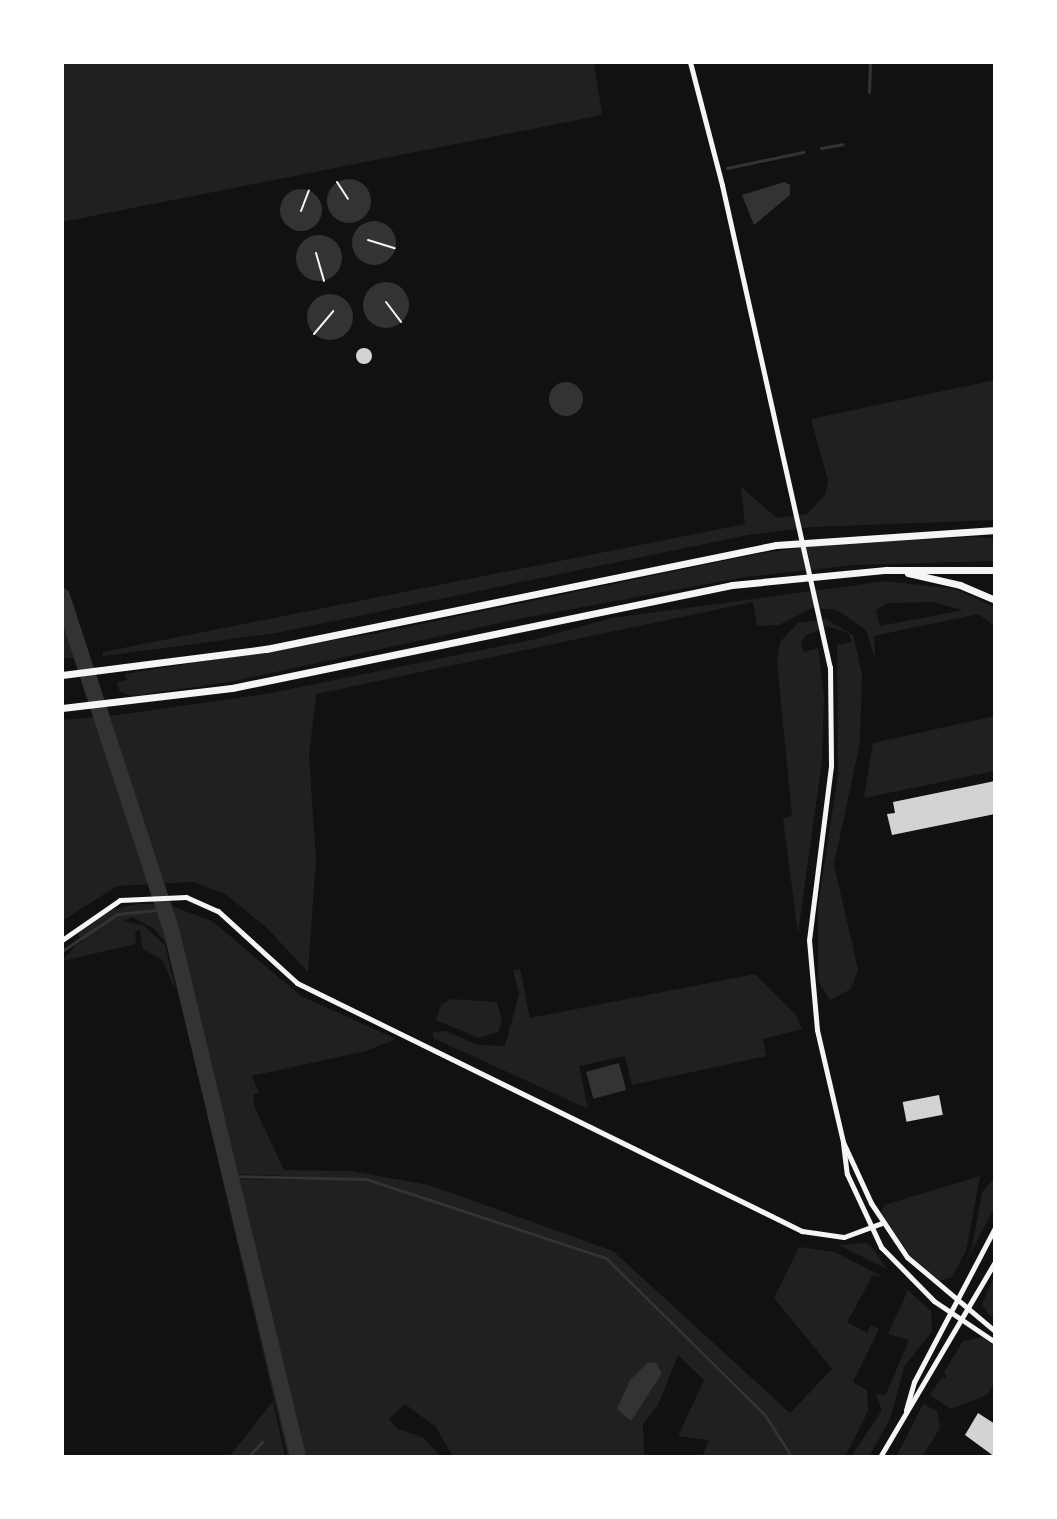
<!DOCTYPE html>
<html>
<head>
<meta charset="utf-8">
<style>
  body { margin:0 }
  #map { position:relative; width:1057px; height:1519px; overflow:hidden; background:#111; font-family:"PT Sans Narrow",sans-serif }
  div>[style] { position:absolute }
  .green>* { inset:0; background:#202020 }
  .water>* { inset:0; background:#333; transform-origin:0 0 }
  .round { border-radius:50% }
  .stream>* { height:3px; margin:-1.5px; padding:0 1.5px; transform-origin:1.5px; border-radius:1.5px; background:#333 }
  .river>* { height:16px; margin:-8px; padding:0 8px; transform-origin:8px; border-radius:8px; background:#333 }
  .building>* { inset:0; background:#d3d3d3; transform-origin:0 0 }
  .path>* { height:2px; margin:-1px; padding:0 1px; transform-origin:1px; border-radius:1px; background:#f5f5f5 }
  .tertiary>* { height:5px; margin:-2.5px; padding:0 2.5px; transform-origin:2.5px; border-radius:2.5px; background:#f5f5f5 }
  .secondary>* { height:5px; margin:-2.5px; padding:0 2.5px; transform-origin:2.5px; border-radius:2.5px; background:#f5f5f5 }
  .motorway>* { height:7px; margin:-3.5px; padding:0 3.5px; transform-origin:3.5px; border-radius:3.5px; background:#f5f5f5 }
  span { translate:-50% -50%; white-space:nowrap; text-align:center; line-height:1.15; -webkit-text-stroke:8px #fff; paint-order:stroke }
  .frame { position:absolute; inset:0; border:64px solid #fff; pointer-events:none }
</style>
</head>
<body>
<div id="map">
  <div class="green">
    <i style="clip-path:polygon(62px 62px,594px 62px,602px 115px,62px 222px)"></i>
    <i style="clip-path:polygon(995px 380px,995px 520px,812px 527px,748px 535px,276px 633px,103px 656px,103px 652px,745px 524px,741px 487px,777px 518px,807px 514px,825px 495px,828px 480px,811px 419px)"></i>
    <i style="clip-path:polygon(972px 537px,995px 538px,995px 561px,854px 565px,745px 577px,518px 619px,230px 682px,131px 696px,120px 692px,117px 682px,127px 680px,125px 674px,378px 633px,757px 554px,830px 544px)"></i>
    <i style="clip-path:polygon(evenodd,886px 581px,955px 589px,995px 607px,995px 626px,978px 614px,874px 636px,875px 659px,866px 630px,837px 610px,812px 608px,779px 625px,757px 626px,753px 602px,316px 694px,309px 755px,316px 859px,308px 972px,267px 928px,225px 894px,193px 882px,117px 886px,62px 921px,62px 720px,95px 717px,99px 730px,113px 728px,110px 716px,266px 694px,536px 639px,612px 618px,886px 581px,932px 602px,963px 610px,880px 626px,876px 610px,888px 603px,932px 602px)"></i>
    <i style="clip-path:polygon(62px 611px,76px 657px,62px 659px)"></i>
    <i style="clip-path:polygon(826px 619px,853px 635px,862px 674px,860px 742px,834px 864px,858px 970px,851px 989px,830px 1000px,818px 981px,818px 906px,838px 774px,837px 645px,852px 642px,848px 633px,827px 626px,805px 636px,801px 643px,804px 652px,818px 648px,824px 697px,822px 760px,798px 934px,783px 819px,792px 815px,777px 662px,780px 642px,798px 623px)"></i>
    <i style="clip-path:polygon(995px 716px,995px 771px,864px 798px,873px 743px)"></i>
    <i style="clip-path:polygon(137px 904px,158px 904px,162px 915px,287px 1429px,284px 1437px,290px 1440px,294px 1457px,288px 1457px,282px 1433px,167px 944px,153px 928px,132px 917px,83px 941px,77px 934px,111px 910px)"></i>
    <i style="clip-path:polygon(166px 904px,212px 921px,301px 996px,396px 1039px,366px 1051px,252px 1076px,259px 1093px,253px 1094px,255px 1108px,284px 1170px,351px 1171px,429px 1185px,613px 1251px,790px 1413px,832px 1369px,774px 1298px,799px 1247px,835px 1252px,883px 1277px,873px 1275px,847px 1322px,867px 1333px,871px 1325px,879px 1329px,853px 1382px,867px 1390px,868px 1411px,845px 1457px,794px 1457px,766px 1413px,606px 1256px,367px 1179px,236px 1174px)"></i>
    <i style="clip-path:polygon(124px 921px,143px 925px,165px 945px,176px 991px,162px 960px,143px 949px,140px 930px,135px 932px,136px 944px,62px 961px,77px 944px)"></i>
    <i style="clip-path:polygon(520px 969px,530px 1018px,755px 974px,796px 1015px,802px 1029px,763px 1039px,766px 1056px,632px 1085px,625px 1056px,579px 1066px,588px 1109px,433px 1038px,433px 1032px,446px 1031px,477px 1045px,505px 1046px,519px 994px,513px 970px)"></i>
    <i style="clip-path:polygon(451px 999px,497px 1002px,502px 1022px,498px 1032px,479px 1038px,436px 1020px,441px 1005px)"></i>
    <i style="clip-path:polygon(980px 1176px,966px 1251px,952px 1277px,938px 1282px,909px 1254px,881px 1213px,884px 1205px)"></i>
    <i style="clip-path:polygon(995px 1178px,995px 1206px,956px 1281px,972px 1248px,982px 1192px)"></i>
    <i style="clip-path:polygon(237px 1179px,363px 1180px,604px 1258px,764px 1415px,791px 1457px,702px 1457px,709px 1440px,678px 1436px,704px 1380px,678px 1355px,658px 1405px,643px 1424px,644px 1457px,453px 1457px,436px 1427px,405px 1404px,389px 1419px,398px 1429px,424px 1438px,441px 1457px,303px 1457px)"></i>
    <i style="clip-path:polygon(866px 1243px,871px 1246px,887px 1269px,839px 1245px)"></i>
    <i style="clip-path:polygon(995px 1274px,994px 1303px,995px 1321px,982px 1305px)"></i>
    <i style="clip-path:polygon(904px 1287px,931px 1311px,932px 1332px,905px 1365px,890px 1419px,869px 1457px,851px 1457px,882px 1410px,875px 1393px,885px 1396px,909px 1340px,888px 1334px,907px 1292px)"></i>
    <i style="clip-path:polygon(982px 1337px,995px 1345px,995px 1382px,987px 1395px,951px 1409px,930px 1395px,942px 1377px,947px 1379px,944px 1372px,963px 1341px)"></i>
    <i style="clip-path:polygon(273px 1401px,285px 1457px,229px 1457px)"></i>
    <i style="clip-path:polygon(923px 1404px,937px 1411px,940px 1428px,922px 1457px,896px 1457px)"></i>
  </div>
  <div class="water">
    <i class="round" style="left:327px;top:179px;width:44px;height:44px"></i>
    <i style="clip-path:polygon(784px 182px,790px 185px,790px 195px,754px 225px,742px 195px)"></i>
    <i class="round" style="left:280px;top:189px;width:42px;height:42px"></i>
    <i class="round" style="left:352px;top:221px;width:44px;height:44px"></i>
    <i class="round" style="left:296px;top:235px;width:46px;height:46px"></i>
    <i class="round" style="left:363px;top:282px;width:46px;height:46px"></i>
    <i class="round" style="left:307px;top:294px;width:46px;height:46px"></i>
    <i class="round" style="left:549px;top:382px;width:34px;height:34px"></i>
    <i style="left:619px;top:1063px;width:28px;height:34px;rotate:75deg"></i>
    <i style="clip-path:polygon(648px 1362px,656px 1363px,662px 1373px,631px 1421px,617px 1409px,630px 1380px)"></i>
  </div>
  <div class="stream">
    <i style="left:869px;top:92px;width:30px;rotate:-88deg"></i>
    <i style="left:821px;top:148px;width:22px;rotate:-10deg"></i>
    <i style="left:727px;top:168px;width:78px;rotate:-11.9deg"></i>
    <i style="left:62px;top:951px;width:66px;rotate:-33.9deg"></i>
    <i style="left:117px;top:914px;width:48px;rotate:-5.9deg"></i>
    <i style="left:231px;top:1176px;width:135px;rotate:1.3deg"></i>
    <i style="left:366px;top:1179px;width:253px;rotate:18.2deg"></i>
    <i style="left:606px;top:1258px;width:223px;rotate:44.6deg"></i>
    <i style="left:765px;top:1415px;width:50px;rotate:57.3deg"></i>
    <i style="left:248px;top:1457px;width:21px;rotate:-47deg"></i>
  </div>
  <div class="river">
    <i style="left:62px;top:596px;width:350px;rotate:71.9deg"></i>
    <i style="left:171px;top:929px;width:543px;rotate:76.48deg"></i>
  </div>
  <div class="building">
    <i class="round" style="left:356px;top:348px;width:16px;height:16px"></i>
    <i style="clip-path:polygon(995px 781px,995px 814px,892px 835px,887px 814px,895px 813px,893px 802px)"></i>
    <i style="left:939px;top:1095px;width:20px;height:37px;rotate:79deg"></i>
    <i style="clip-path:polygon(978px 1413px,995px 1424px,995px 1457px,965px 1435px)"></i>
  </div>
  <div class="path">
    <i style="left:337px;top:182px;width:20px;rotate:57deg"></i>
    <i style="left:301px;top:211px;width:22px;rotate:-69deg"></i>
    <i style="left:368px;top:240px;width:28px;rotate:17deg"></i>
    <i style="left:316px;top:253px;width:29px;rotate:74deg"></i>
    <i style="left:386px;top:302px;width:25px;rotate:53deg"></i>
    <i style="left:314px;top:334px;width:30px;rotate:-50deg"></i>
  </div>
  <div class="tertiary">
    <i style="left:62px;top:940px;width:70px;rotate:-34.6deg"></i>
    <i style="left:120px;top:900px;width:66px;rotate:-2.6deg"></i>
    <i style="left:186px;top:897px;width:35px;rotate:24deg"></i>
    <i style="left:218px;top:911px;width:107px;rotate:42.3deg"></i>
    <i style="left:297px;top:983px;width:563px;rotate:26.16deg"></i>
    <i style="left:802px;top:1231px;width:42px;rotate:8.1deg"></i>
    <i style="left:844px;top:1237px;width:40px;rotate:-20.2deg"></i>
  </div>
  <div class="secondary">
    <i style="left:690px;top:62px;width:127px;rotate:75.4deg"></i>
    <i style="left:722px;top:185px;width:494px;rotate:77.4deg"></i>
    <i style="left:830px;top:667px;width:99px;rotate:89.4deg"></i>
    <i style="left:831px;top:766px;width:175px;rotate:97.2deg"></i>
    <i style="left:809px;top:940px;width:90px;rotate:84.9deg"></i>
    <i style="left:817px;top:1030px;width:115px;rotate:76.9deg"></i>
    <i style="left:843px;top:1142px;width:67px;rotate:65.3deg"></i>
    <i style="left:871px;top:1203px;width:65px;rotate:56.3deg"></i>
    <i style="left:907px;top:1257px;width:115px;rotate:40.1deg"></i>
    <i style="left:843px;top:1143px;width:31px;rotate:83deg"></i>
    <i style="left:847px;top:1174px;width:81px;rotate:65deg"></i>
    <i style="left:881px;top:1247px;width:76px;rotate:45.5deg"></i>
    <i style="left:934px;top:1301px;width:73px;rotate:33.9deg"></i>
    <i style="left:906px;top:1410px;width:29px;rotate:-74deg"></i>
    <i style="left:914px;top:1382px;width:174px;rotate:-62.3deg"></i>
    <i style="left:880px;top:1457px;width:226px;rotate:-59.5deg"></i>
  </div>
  <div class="motorway">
    <i style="left:908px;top:573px;width:53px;rotate:13deg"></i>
    <i style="left:960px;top:585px;width:38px;rotate:23deg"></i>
    <i style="left:62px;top:675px;width:206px;rotate:-7.3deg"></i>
    <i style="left:266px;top:649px;width:520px;rotate:-11.53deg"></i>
    <i style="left:776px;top:545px;width:220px;rotate:-3.9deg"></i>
    <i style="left:62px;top:708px;width:171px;rotate:-6.7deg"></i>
    <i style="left:232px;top:688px;width:510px;rotate:-11.64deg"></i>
    <i style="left:732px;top:585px;width:155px;rotate:-5.6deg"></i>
    <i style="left:886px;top:570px;width:109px"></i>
  </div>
  <div class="frame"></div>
</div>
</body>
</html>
